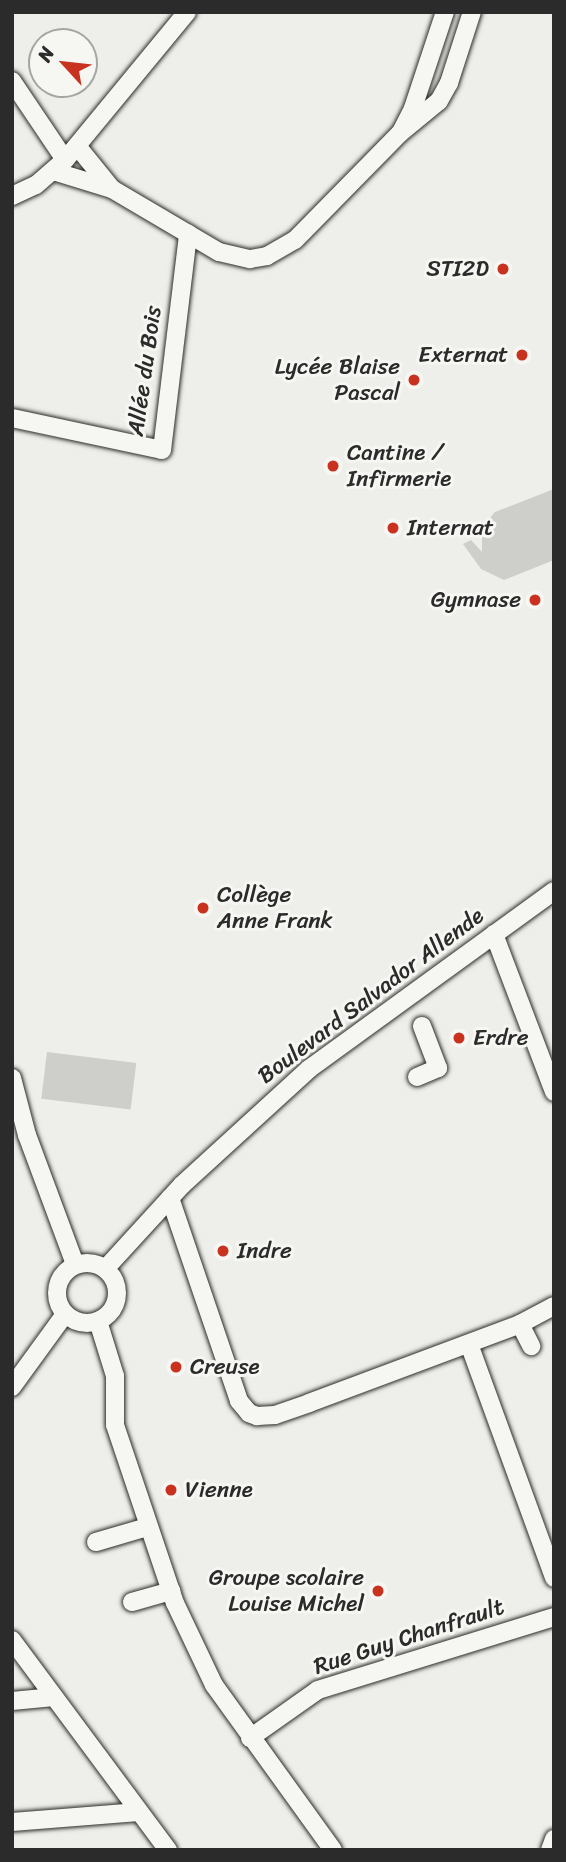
<!DOCTYPE html>
<html>
<head>
<meta charset="utf-8">
<style>
  body { margin:0 }
  #map { position:relative; width:566px; height:1862px; overflow:hidden; background:#eeeeea; font-family:Sriracha,sans-serif }
  div>[style] { position:absolute }
  .green>* { inset:0; background:#cececa; transform-origin:0 0 }
  .roads { filter:drop-shadow(0 0 2px #2b2b2b) drop-shadow(0 0 2px #2b2b2b) }
  .minor>* { height:18px; margin:-9px; padding:0 9px; transform-origin:9px; border-radius:9px; background:#f6f6f2 }
  .minor>.ring { margin:-9px; padding:0; box-sizing:content-box; background:none; border:18px solid #f6f6f2; border-radius:50% }
  .dots>* { width:19px; height:19px; translate:-50% -50%; box-sizing:border-box; border:4px solid #f6f6f2; border-radius:50% }
  span { translate:-50% -50%; white-space:nowrap; text-align:center; line-height:1.15; -webkit-text-stroke:6px #f6f6f2; paint-order:stroke }
  .poi-label { font-size:23px; color:#2b2b2b }
  .right { translate:-100% -50%; text-align:right }
  .left { translate:0 -50%; text-align:left }
  .street-label { font-size:23px; color:#2b2b2b }
  .frame { position:absolute; inset:0; border:14px solid #2b2b2b; pointer-events:none }
  .north { position:absolute; left:28px; top:28px; width:70px; height:70px; box-sizing:border-box; background:#f6f6f2; border:2px solid #a5a5a2; border-radius:50%; rotate:297deg; font-size:19px; font-weight:700; line-height:28px; text-align:center; color:#2b2b2b }
  .north::after { content:''; display:block; margin:auto; width:24px; height:32px; background:#c8321e; clip-path:polygon(50% 0,100% 100%,50% 72%,0 100%) }
</style>
</head>
<body>
<div id="map">
  <div class="green">
    <i style="clip-path:polygon(554px 489px,554px 560px,504px 580px,481px 569px,463px 544px,471px 540px,482px 552px,482px 527px,495px 512px)"></i>
    <i style="left:47px;top:1052px;width:90px;height:47px;rotate:7deg"></i>
  </div>
  <div class="roads">
    <div class="minor">
      <i style="left:12px;top:81px;width:95px;rotate:56.1deg"></i>
      <i style="left:402px;top:130px;width:25px;rotate:-63deg"></i>
      <i style="left:413px;top:108px;width:101px;rotate:-71.6deg"></i>
      <i style="left:77px;top:146px;width:55px;rotate:50.9deg"></i>
      <i style="left:53px;top:171px;width:62px;rotate:17deg"></i>
      <i style="left:112px;top:189px;width:124px;rotate:30.5deg"></i>
      <i style="left:219px;top:252px;width:32px;rotate:13deg"></i>
      <i style="left:250px;top:259px;width:17px;rotate:-10deg"></i>
      <i style="left:267px;top:256px;width:32px;rotate:-30deg"></i>
      <i style="left:295px;top:240px;width:150px;rotate:-45.5deg"></i>
      <i style="left:400px;top:133px;width:50px;rotate:-39.4deg"></i>
      <i style="left:439px;top:101px;width:21px;rotate:-61deg"></i>
      <i style="left:449px;top:83px;width:75px;rotate:-72.1deg"></i>
      <i style="left:12px;top:196px;width:26px;rotate:-25deg"></i>
      <i style="left:36px;top:185px;width:38px;rotate:-41deg"></i>
      <i style="left:65px;top:160px;width:192px;rotate:-50.5deg"></i>
      <i style="left:12px;top:418px;width:153px;rotate:12deg"></i>
      <i style="left:162px;top:450px;width:218px;rotate:-83.1deg"></i>
      <i style="left:494px;top:934px;width:169px;rotate:69.2deg"></i>
      <i style="left:417px;top:1077px;width:23px;rotate:-23deg"></i>
      <i style="left:438px;top:1068px;width:45px;rotate:-110.9deg"></i>
      <i style="left:12px;top:1078px;width:59px;rotate:75.3deg"></i>
      <i style="left:27px;top:1135px;width:138px;rotate:69.6deg"></i>
      <i style="left:170px;top:1198px;width:214px;rotate:71.2deg"></i>
      <i style="left:239px;top:1401px;width:16px;rotate:50deg"></i>
      <i style="left:249px;top:1413px;width:9px;rotate:21deg"></i>
      <i style="left:257px;top:1416px;width:18px;rotate:-3deg"></i>
      <i style="left:275px;top:1415px;width:36px;rotate:-19deg"></i>
      <i style="left:309px;top:1403px;width:225px;rotate:-20.5deg"></i>
      <i style="left:520px;top:1324px;width:38px;rotate:-28deg"></i>
      <i class="ring" style="left:57px;top:1263px;width:42px;height:42px"></i>
      <i style="left:106px;top:1268px;width:113px;rotate:-47.5deg"></i>
      <i style="left:182px;top:1185px;width:172px;rotate:-42.4deg"></i>
      <i style="left:309px;top:1069px;width:303px;rotate:-36deg"></i>
      <i style="left:98px;top:1321px;width:58px;rotate:72.8deg"></i>
      <i style="left:115px;top:1376px;width:49px;rotate:90deg"></i>
      <i style="left:115px;top:1425px;width:188px;rotate:71.4deg"></i>
      <i style="left:175px;top:1603px;width:91px;rotate:64.6deg"></i>
      <i style="left:214px;top:1685px;width:203px;rotate:54.2deg"></i>
      <i style="left:520px;top:1324px;width:25px;rotate:63deg"></i>
      <i style="left:469px;top:1344px;width:249px;rotate:70deg"></i>
      <i style="left:12px;top:1387px;width:90px;rotate:-54deg"></i>
      <i style="left:96px;top:1542px;width:53px;rotate:-16.4deg"></i>
      <i style="left:132px;top:1602px;width:41px;rotate:-15.8deg"></i>
      <i style="left:12px;top:1640px;width:262px;rotate:53.4deg"></i>
      <i style="left:12px;top:1701px;width:42px;rotate:-5.4deg"></i>
      <i style="left:250px;top:1738px;width:83px;rotate:-35.2deg"></i>
      <i style="left:318px;top:1690px;width:247px;rotate:-17.2deg"></i>
      <i style="left:12px;top:1822px;width:127px;rotate:-4.5deg"></i>
      <i style="left:550px;top:1850px;width:12px;rotate:-70deg"></i>
    </div>
  </div>
  <div class="dots">
    <i style="left:503px;top:269px;background:#c8321e"></i>
    <i style="left:522px;top:355px;background:#c8321e"></i>
    <i style="left:414px;top:380px;background:#c8321e"></i>
    <i style="left:333px;top:466px;background:#c8321e"></i>
    <i style="left:393px;top:528px;background:#c8321e"></i>
    <i style="left:535px;top:600px;background:#c8321e"></i>
    <i style="left:203px;top:908px;background:#c8321e"></i>
    <i style="left:459px;top:1038px;background:#c8321e"></i>
    <i style="left:223px;top:1251px;background:#c8321e"></i>
    <i style="left:176px;top:1367px;background:#c8321e"></i>
    <i style="left:171px;top:1490px;background:#c8321e"></i>
    <i style="left:378px;top:1591px;background:#c8321e"></i>
  </div>
  <div class="poi-label">
    <span class="right" style="left:489px;top:269px">STI2D</span>
    <span class="right" style="left:508px;top:355px">Externat</span>
    <span class="right" style="left:400px;top:380px">Lycée Blaise<br>Pascal</span>
    <span class="left" style="left:347px;top:466px">Cantine /<br>Infirmerie</span>
    <span class="left" style="left:407px;top:528px">Internat</span>
    <span class="right" style="left:521px;top:600px">Gymnase</span>
    <span class="left" style="left:217px;top:908px">Collège<br>Anne Frank</span>
    <span class="left" style="left:473px;top:1038px">Erdre</span>
    <span class="left" style="left:237px;top:1251px">Indre</span>
    <span class="left" style="left:190px;top:1367px">Creuse</span>
    <span class="left" style="left:185px;top:1490px">Vienne</span>
    <span class="right" style="left:364px;top:1591px">Groupe scolaire<br>Louise Michel</span>
  </div>
  <div class="street-label">
    <span style="left:145px;top:371px;rotate:-82deg">Allée du Bois</span>
    <span style="left:371px;top:996px;rotate:-37deg">Boulevard Salvador Allende</span>
    <span style="left:409px;top:1637px;rotate:-18deg">Rue Guy Chanfrault</span>
  </div>
  <div class="frame"></div>
  <div class="north">N</div>
</div>
</body>
</html>
